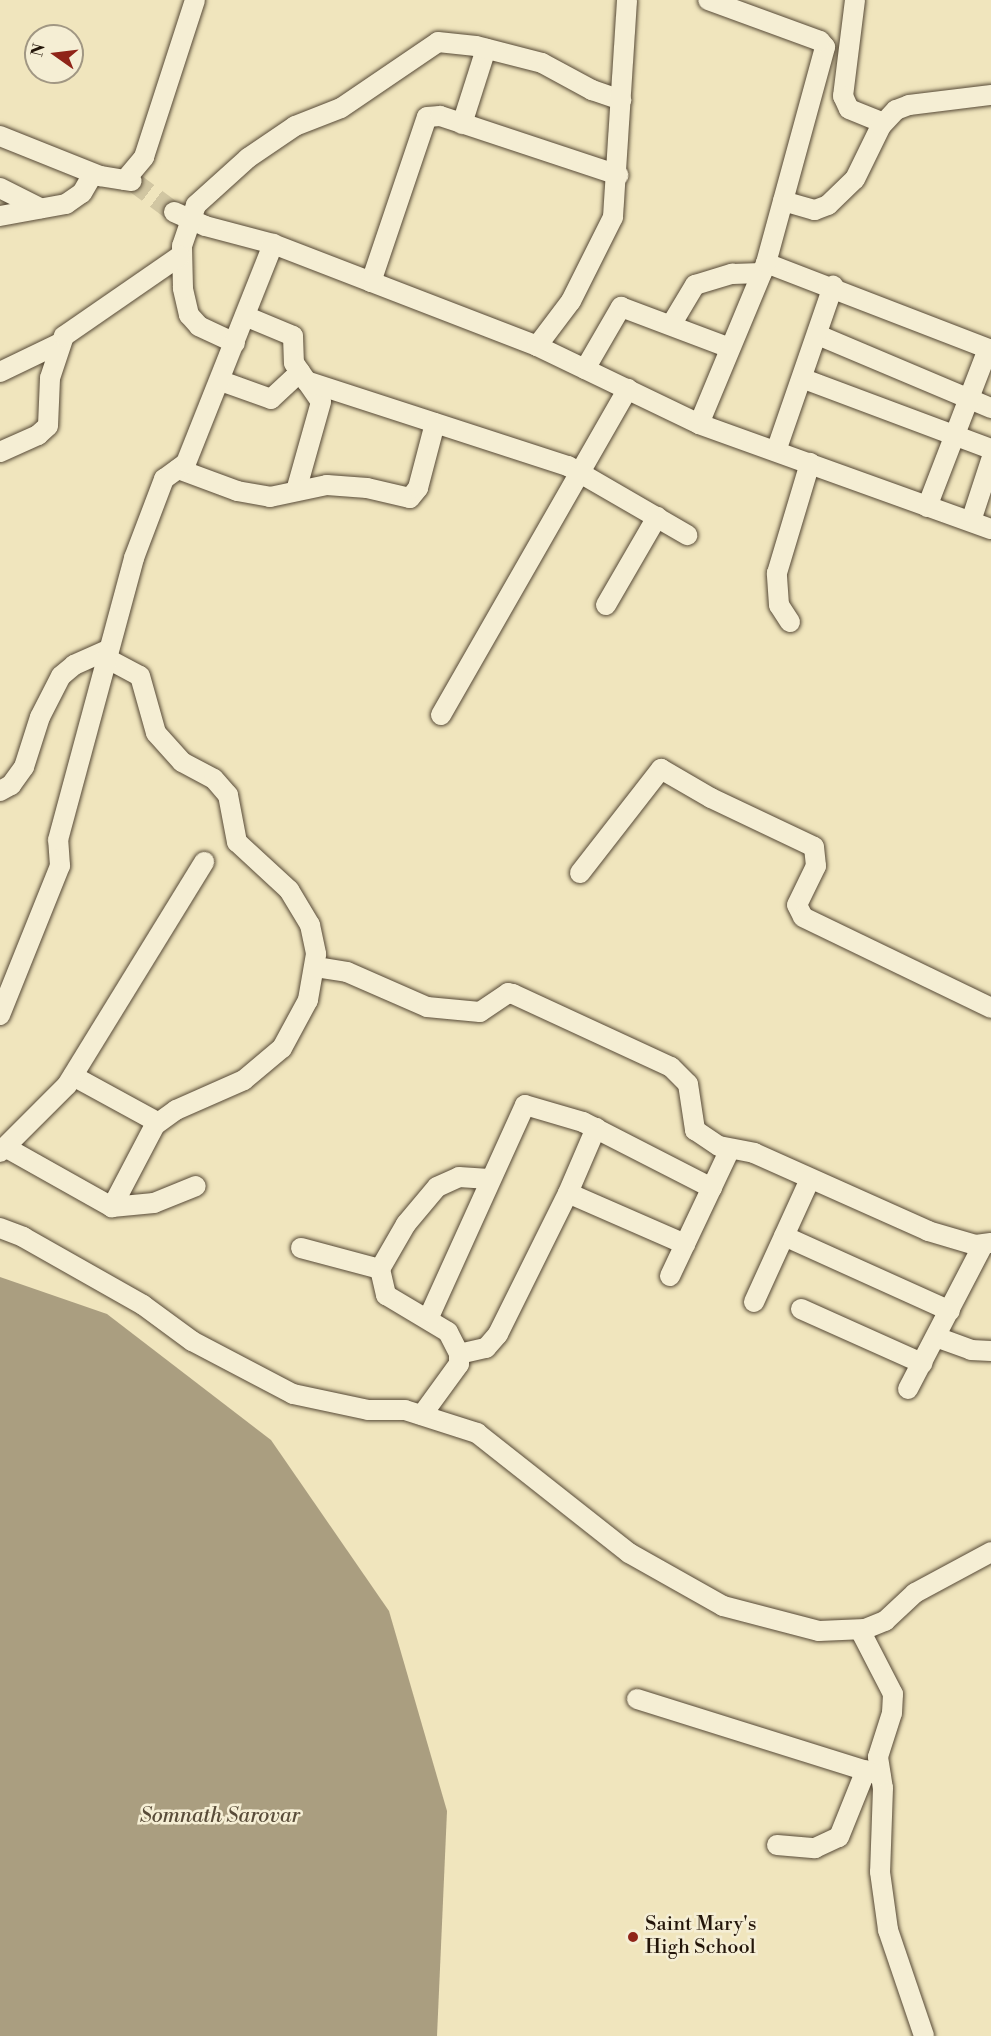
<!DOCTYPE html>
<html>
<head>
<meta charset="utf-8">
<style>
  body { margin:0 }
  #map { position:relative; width:991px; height:2036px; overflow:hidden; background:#f0e5bd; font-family:"Libre Bodoni",serif }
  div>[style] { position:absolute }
  .water>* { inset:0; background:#aa9e80 }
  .minor-tunnel>* { height:20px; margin-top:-10px; transform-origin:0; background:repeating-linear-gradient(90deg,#d1c6a2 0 20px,transparent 0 30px) }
  .roads { filter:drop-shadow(0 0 2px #564936) drop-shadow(0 0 2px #564936) }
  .minor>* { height:20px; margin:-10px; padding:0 10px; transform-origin:10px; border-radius:10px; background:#f5eed4 }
  .dots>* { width:16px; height:16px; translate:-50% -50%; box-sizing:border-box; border:3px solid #f5eed4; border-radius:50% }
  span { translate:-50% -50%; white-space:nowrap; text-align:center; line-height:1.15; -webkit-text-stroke:5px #f5eed4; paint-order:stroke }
  .poi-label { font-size:20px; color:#231509 }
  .left { translate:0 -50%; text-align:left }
  .water-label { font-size:21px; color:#594c39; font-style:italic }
  .north { position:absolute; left:24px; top:24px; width:60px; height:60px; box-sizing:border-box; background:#f5eed4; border:2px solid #a19783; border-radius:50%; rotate:284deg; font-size:16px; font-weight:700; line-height:24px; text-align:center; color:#231509 }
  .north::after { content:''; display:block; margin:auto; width:21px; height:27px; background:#8f2418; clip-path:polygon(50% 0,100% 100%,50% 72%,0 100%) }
</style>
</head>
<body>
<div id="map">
  <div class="water">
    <i style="clip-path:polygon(0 1277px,107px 1314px,271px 1440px,389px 1611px,447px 1811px,437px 2036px,0 2036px)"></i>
  </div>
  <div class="minor-tunnel">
    <i style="left:132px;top:181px;width:52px;rotate:36.4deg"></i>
  </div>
  <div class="roads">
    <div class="minor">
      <i style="left:855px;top:0;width:97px;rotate:97.1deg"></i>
      <i style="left:843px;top:96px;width:14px;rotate:65deg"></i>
      <i style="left:849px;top:109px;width:37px;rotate:22deg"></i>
      <i style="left:462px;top:124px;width:79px;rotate:-72.3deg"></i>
      <i style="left:0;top:136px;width:108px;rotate:21.8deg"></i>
      <i style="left:100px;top:176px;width:32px;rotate:9deg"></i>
      <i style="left:125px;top:180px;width:30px;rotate:-50deg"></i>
      <i style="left:144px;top:157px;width:165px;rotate:-72deg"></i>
      <i style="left:0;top:188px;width:45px;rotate:26.6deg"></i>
      <i style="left:783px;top:201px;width:33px;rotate:16deg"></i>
      <i style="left:815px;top:210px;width:14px;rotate:-21deg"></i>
      <i style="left:828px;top:205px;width:37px;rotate:-44deg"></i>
      <i style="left:855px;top:179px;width:59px;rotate:-63.9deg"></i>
      <i style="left:881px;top:126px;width:22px;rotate:-47deg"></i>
      <i style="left:896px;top:110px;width:14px;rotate:-21deg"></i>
      <i style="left:909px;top:105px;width:83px;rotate:-7deg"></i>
      <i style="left:174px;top:212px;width:34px;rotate:24deg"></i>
      <i style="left:205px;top:226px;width:70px;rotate:14.8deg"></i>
      <i style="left:273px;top:244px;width:283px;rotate:21.1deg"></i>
      <i style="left:537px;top:346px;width:180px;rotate:25.7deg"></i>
      <i style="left:699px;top:424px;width:310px;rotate:19.8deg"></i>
      <i style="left:0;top:216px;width:67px;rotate:-10.3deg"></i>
      <i style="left:66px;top:204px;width:19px;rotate:-35deg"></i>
      <i style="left:82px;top:193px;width:22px;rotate:-60deg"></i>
      <i style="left:766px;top:263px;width:241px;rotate:21.1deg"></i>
      <i style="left:371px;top:282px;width:174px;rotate:-71.3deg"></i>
      <i style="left:427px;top:117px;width:13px;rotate:-4deg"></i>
      <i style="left:440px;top:116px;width:188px;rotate:18.3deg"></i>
      <i style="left:245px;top:316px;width:52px;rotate:22.6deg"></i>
      <i style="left:293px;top:336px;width:27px;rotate:88deg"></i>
      <i style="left:294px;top:363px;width:47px;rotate:55.3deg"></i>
      <i style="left:321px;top:402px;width:92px;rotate:105.7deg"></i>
      <i style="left:671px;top:325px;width:47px;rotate:-59deg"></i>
      <i style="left:695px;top:285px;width:39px;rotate:-17deg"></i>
      <i style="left:732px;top:274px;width:30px;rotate:-2deg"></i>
      <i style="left:818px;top:335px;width:188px;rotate:22.9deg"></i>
      <i style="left:235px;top:343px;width:40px;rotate:-155deg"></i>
      <i style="left:199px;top:326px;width:15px;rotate:-132deg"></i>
      <i style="left:189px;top:315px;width:28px;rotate:-103deg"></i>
      <i style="left:183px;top:288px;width:42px;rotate:-91.4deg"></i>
      <i style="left:182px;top:246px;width:43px;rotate:-71.1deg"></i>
      <i style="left:196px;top:205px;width:70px;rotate:-42.1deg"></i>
      <i style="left:248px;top:158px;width:57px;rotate:-34.2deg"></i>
      <i style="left:295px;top:126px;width:49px;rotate:-21.4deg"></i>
      <i style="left:341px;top:108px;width:117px;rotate:-34.2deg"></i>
      <i style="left:438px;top:42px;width:38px;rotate:6deg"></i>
      <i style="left:476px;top:46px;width:68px;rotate:14.4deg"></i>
      <i style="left:542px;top:63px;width:57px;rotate:28.4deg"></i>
      <i style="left:592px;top:90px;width:31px;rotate:19deg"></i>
      <i style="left:537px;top:346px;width:56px;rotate:-52.9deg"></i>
      <i style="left:571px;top:301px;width:94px;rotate:-63.4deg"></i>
      <i style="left:613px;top:217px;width:217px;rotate:-86.3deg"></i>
      <i style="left:585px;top:369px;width:72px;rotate:-59.9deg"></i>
      <i style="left:621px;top:307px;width:116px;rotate:20.6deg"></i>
      <i style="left:0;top:372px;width:64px;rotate:-25.8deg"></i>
      <i style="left:804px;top:379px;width:200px;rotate:20.5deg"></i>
      <i style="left:221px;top:381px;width:53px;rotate:19.8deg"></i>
      <i style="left:271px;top:399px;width:40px;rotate:-43deg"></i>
      <i style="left:306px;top:381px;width:275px;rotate:18deg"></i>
      <i style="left:568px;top:466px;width:138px;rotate:30.1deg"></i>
      <i style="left:699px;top:424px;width:174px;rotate:-67.4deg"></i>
      <i style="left:766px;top:263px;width:224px;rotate:-74.7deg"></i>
      <i style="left:825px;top:47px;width:8px;rotate:-130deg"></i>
      <i style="left:820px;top:41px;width:119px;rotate:-159.9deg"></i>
      <i style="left:776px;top:451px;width:175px;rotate:-70.9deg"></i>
      <i style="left:0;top:452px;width:42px;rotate:-24.1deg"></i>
      <i style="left:38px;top:435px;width:13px;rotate:-42deg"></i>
      <i style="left:48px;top:426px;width:48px;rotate:-87.6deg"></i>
      <i style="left:50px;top:378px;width:44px;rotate:-71.6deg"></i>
      <i style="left:64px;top:336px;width:141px;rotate:-34.6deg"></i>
      <i style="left:178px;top:469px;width:63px;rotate:20.4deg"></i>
      <i style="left:237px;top:491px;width:34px;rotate:10deg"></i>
      <i style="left:270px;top:497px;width:58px;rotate:-11.9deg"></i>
      <i style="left:327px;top:485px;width:40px;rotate:4.3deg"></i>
      <i style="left:367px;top:488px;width:44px;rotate:13.1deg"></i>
      <i style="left:410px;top:498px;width:13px;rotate:-51deg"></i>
      <i style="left:418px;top:488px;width:67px;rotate:-75.3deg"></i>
      <i style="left:927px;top:507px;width:169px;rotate:-68.9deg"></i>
      <i style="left:971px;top:521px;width:64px;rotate:-71.8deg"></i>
      <i style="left:606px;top:605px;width:102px;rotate:-59.9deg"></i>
      <i style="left:790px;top:622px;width:20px;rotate:-123deg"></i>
      <i style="left:779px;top:605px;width:32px;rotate:-94deg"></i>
      <i style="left:777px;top:573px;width:115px;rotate:-73.3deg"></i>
      <i style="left:106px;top:658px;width:38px;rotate:28deg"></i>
      <i style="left:140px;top:676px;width:59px;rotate:74.3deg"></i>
      <i style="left:156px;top:733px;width:39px;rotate:48deg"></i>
      <i style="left:182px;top:762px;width:36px;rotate:28deg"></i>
      <i style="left:214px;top:779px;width:21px;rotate:49deg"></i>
      <i style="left:228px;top:795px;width:48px;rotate:79.2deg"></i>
      <i style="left:237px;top:842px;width:71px;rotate:42.7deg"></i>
      <i style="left:289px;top:890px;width:41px;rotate:59deg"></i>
      <i style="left:310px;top:925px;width:30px;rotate:78deg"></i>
      <i style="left:316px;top:954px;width:47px;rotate:99.9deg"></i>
      <i style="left:308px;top:1000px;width:55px;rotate:118.4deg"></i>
      <i style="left:282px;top:1048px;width:50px;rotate:139.9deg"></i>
      <i style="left:244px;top:1080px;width:74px;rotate:156.2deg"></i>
      <i style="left:176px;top:1110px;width:26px;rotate:144deg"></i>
      <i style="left:155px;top:1125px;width:93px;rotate:117.7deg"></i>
      <i style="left:441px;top:715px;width:376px;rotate:-60.2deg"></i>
      <i style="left:0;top:791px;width:13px;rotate:-29deg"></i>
      <i style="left:11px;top:785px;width:22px;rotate:-54deg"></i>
      <i style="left:24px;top:767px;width:52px;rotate:-72.3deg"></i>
      <i style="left:40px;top:717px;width:46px;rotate:-62.9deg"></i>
      <i style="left:61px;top:676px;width:17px;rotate:-40deg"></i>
      <i style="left:74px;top:665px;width:37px;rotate:-24deg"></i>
      <i style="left:580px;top:873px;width:132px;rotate:-52.1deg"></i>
      <i style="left:661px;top:769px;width:58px;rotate:30.1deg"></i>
      <i style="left:711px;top:798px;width:114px;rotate:25.4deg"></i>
      <i style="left:814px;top:847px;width:19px;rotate:84deg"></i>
      <i style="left:816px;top:866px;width:43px;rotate:116deg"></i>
      <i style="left:797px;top:905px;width:13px;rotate:63deg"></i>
      <i style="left:803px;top:917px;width:209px;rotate:25.8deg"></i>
      <i style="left:316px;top:967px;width:31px;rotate:9deg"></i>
      <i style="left:347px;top:972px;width:87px;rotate:23.6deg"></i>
      <i style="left:427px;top:1007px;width:53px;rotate:5.4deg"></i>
      <i style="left:480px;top:1012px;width:34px;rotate:-34deg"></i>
      <i style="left:508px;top:993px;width:5px;rotate:11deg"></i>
      <i style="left:513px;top:994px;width:174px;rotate:24.8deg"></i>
      <i style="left:671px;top:1067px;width:24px;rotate:45deg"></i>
      <i style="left:688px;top:1084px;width:47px;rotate:81.3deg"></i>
      <i style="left:695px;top:1130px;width:29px;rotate:34deg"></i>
      <i style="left:719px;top:1146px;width:36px;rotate:11deg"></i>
      <i style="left:754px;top:1153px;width:191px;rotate:24.1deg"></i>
      <i style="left:928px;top:1231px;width:50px;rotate:16.3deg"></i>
      <i style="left:976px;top:1245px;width:15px;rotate:-8deg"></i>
      <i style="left:0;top:1015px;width:161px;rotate:-68.1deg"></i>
      <i style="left:60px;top:866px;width:26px;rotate:-94deg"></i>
      <i style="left:58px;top:840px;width:292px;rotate:-74.9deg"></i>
      <i style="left:134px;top:558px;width:85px;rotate:-69.2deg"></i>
      <i style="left:164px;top:479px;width:27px;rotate:-36deg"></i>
      <i style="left:186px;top:463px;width:236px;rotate:-68.3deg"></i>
      <i style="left:73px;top:1076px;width:96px;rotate:28.7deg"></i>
      <i style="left:5px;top:1147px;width:123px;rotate:29.3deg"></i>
      <i style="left:112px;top:1207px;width:42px;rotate:-5.4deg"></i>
      <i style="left:154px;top:1203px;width:45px;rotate:-22deg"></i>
      <i style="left:0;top:1152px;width:95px;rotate:-45deg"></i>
      <i style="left:67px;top:1085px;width:262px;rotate:-58.4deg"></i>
      <i style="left:568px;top:1193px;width:71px;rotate:-66.7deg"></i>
      <i style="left:0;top:1228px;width:25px;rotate:21deg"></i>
      <i style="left:23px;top:1237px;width:138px;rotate:29.5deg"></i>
      <i style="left:143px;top:1305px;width:61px;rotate:36.3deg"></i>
      <i style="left:192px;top:1341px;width:114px;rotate:27.7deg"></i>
      <i style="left:293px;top:1394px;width:77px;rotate:12deg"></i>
      <i style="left:368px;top:1410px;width:37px"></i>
      <i style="left:405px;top:1410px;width:76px;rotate:17.7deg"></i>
      <i style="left:477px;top:1433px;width:194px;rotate:38.3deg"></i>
      <i style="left:629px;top:1553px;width:108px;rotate:29.4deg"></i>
      <i style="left:723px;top:1606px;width:99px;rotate:14.6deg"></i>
      <i style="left:819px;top:1631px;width:46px;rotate:-2.5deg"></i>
      <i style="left:865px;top:1629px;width:22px;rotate:-22deg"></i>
      <i style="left:885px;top:1621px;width:41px;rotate:-43deg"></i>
      <i style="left:915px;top:1593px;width:86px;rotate:-28.3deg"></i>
      <i style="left:784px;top:1236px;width:182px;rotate:24.3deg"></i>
      <i style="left:301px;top:1248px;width:82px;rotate:14.9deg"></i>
      <i style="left:380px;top:1269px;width:27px;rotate:77deg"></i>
      <i style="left:386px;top:1295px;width:72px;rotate:30.8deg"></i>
      <i style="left:448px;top:1332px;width:25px;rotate:63deg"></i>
      <i style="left:459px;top:1354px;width:10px;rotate:90deg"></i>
      <i style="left:459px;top:1364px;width:63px;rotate:126deg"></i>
      <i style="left:380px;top:1269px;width:52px;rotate:-60deg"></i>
      <i style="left:406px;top:1224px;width:48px;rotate:-50deg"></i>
      <i style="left:437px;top:1187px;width:24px;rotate:-24deg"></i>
      <i style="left:459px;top:1177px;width:30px;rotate:4deg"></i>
      <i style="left:670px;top:1276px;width:140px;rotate:-64.7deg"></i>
      <i style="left:754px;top:1302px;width:135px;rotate:-65.5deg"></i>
      <i style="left:801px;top:1309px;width:133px;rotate:24.1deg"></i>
      <i style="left:428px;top:1319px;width:235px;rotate:-65.6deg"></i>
      <i style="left:525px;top:1105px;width:60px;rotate:16.3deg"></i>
      <i style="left:583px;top:1122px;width:145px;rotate:27.1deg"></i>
      <i style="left:936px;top:1337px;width:37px;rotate:20deg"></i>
      <i style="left:971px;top:1350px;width:20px;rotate:3deg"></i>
      <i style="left:459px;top:1354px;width:28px;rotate:-13deg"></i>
      <i style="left:486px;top:1348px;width:18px;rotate:-49deg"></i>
      <i style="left:498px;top:1334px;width:157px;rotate:-63.6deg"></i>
      <i style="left:568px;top:1193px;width:128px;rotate:23.6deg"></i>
      <i style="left:908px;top:1389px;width:162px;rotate:-62.5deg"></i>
      <i style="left:860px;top:1630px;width:72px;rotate:62.7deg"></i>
      <i style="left:893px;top:1694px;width:19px;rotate:93deg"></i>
      <i style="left:892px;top:1713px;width:46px;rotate:107.7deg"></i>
      <i style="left:878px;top:1757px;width:31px;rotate:81deg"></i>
      <i style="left:883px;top:1788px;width:84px;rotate:92deg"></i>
      <i style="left:880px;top:1872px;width:59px;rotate:82.1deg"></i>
      <i style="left:888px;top:1930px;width:112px;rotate:71.2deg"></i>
      <i style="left:637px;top:1699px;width:255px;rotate:17.4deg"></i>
      <i style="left:777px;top:1845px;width:38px;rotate:5deg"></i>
      <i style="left:815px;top:1848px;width:26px;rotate:-25deg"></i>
      <i style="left:839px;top:1837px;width:72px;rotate:-68.1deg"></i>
    </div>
  </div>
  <div class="dots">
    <i style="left:633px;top:1937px;background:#8f2418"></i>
  </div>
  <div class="poi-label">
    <span class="left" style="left:645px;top:1936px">Saint Mary's<br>High School</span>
  </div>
  <div class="water-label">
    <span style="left:220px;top:1816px">Somnath Sarovar</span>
  </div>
  <div class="north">N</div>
</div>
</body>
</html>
